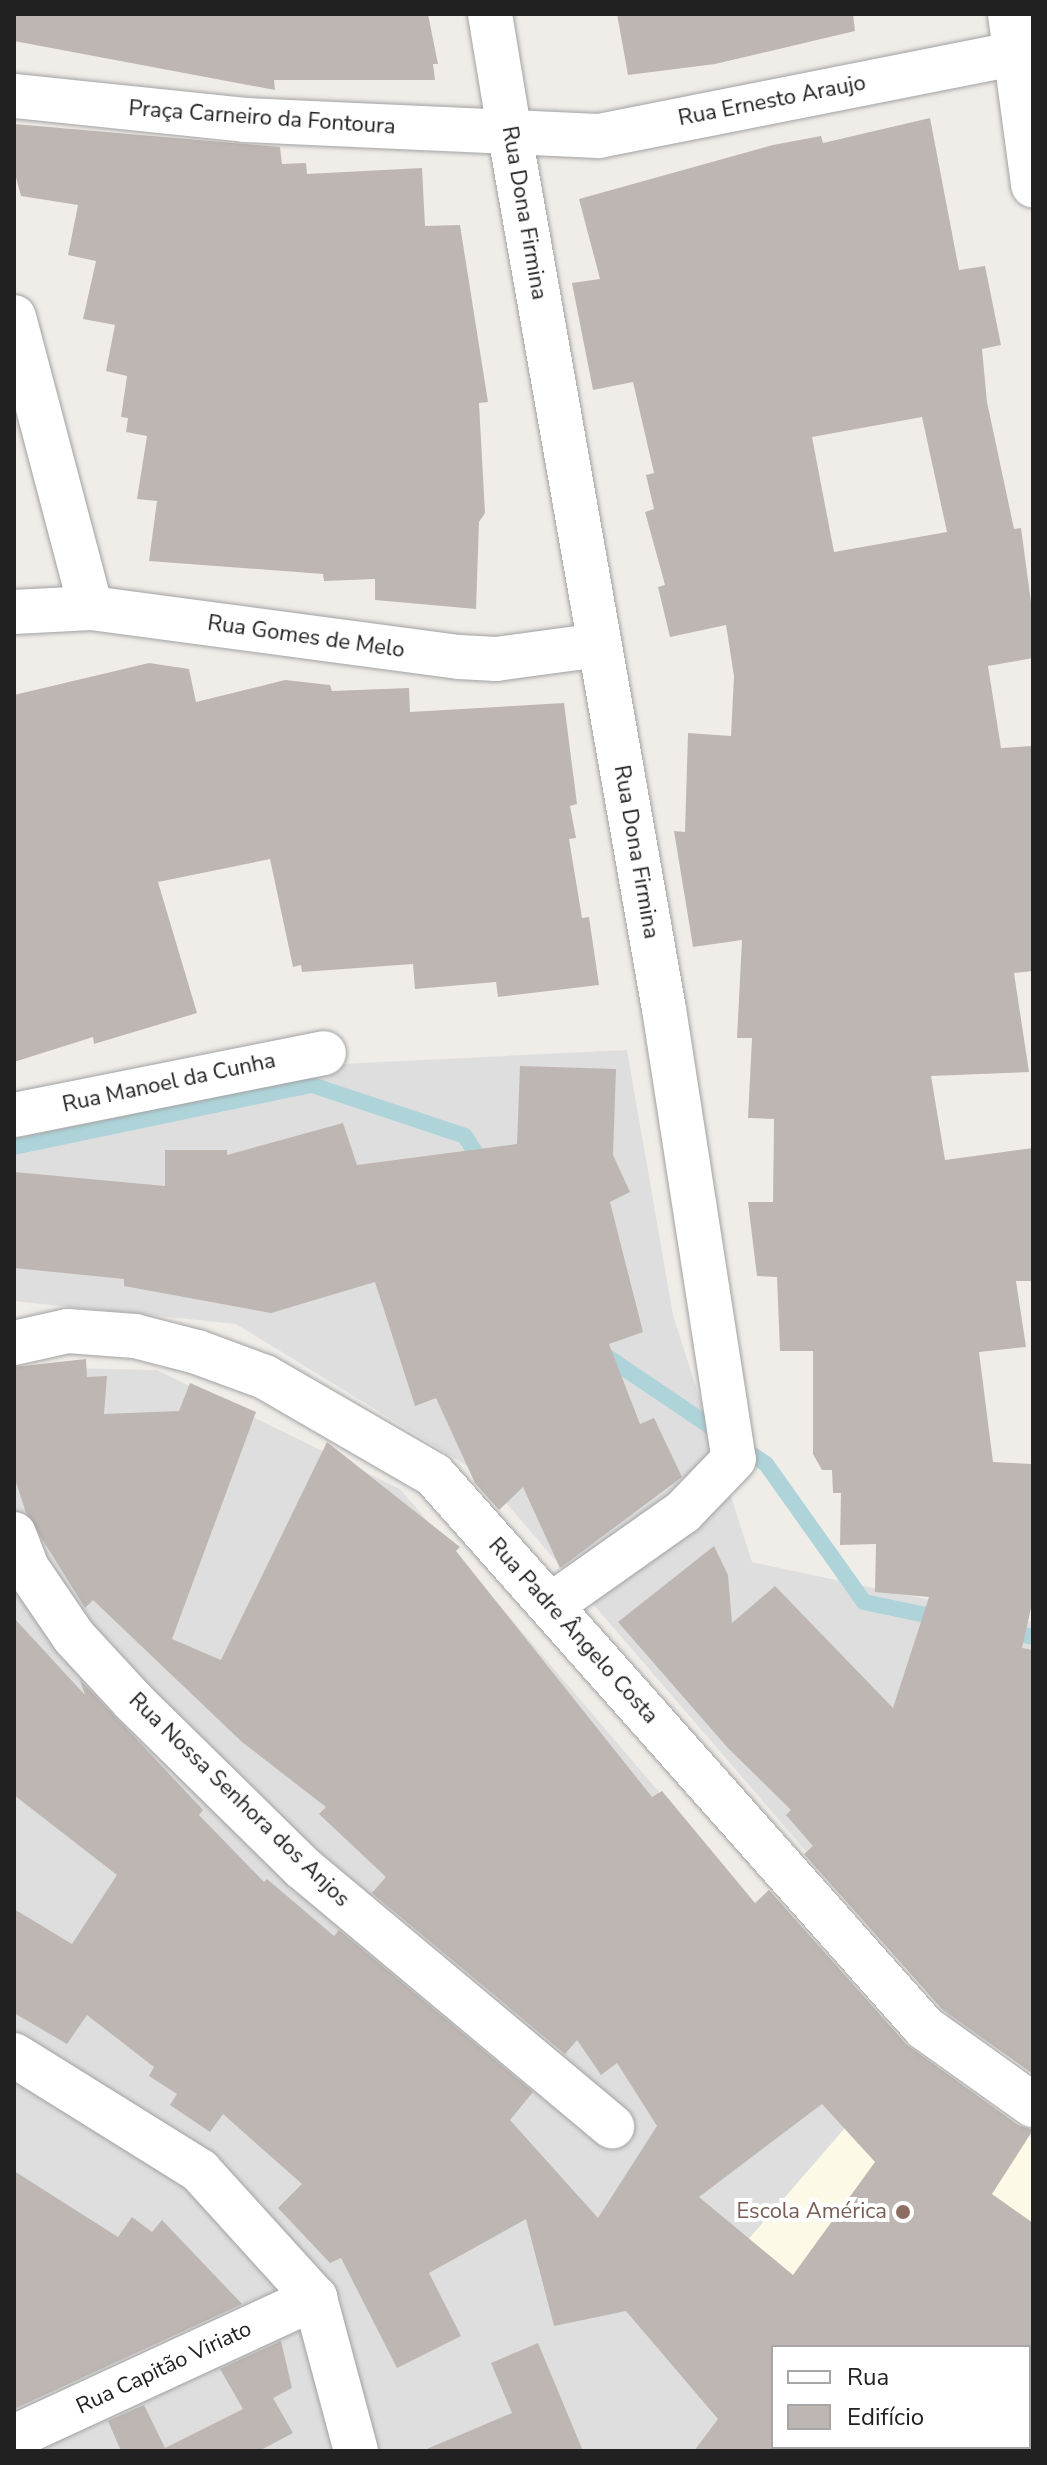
<!DOCTYPE html>
<html>
<head>
<meta charset="utf-8">
<style>
  body { margin:0 }
  #map { position:relative; width:1047px; height:2465px; overflow:hidden; background:#f0ede9; font-family:"Nunito Sans",sans-serif }
  div>[style] { position:absolute }
  .residential>* { inset:0; background:#dfdede }
  .education>* { inset:0; background:#fcfae6 }
  .stream>* { height:16px; margin:-8px; padding:0 8px; transform-origin:8px; border-radius:8px; background:#aed4da }
  .building>* { inset:0; background:#beb6b2 }
  .roads { filter:drop-shadow(0 0 2px #a2a2a2) drop-shadow(0 0 2px #a2a2a2) }
  .minor>* { height:44px; margin:-22px; padding:0 22px; transform-origin:22px; border-radius:22px; background:#fff }
  .tertiary>* { height:44px; margin:-22px; padding:0 22px; transform-origin:22px; border-radius:22px; background:#fff }
  .dots>* { width:22px; height:22px; translate:-50% -50%; box-sizing:border-box; border:4px solid #fff; border-radius:50% }
  span { translate:-50% -50%; white-space:nowrap; text-align:center; line-height:1.15; -webkit-text-stroke:8px #fff; paint-order:stroke }
  .street-label { font-size:22px; color:#212121 }
  .education-label { font-size:22px; color:#785e54 }
  .right { translate:-100% -50%; text-align:right }
  .frame { position:absolute; inset:0; border:16px solid #212121; pointer-events:none }
  .legend { position:absolute; left:771px; top:2345px; width:260px; height:104px; box-sizing:border-box; background:#fff; border:2px solid #a6a6a6; margin:0; padding:10px 14px; list-style:none; font-size:24px; color:#212121 }
  .legend li { display:flex; align-items:center; gap:16px; height:40px }
  .legend b { width:40px; border:2px solid #a6a6a6 }
</style>
</head>
<body>
<div id="map">
  <div class="residential">
    <i style="clip-path:polygon(627px 1050px,673px 1315px,752px 1562px,1033px 1622px,1033px 2071px,952px 2021px,482px 1475px,236px 1324px,14px 1301px,14px 1128px,216px 1070px)"></i>
    <i style="clip-path:polygon(14px 1367px,157px 1370px,400px 1489px,771px 1923px,909px 2054px,773px 2347px,773px 2447px,950px 2451px,14px 2451px)"></i>
  </div>
  <div class="education">
    <i style="clip-path:polygon(909px 2054px,1033px 2139px,1033px 2451px,944px 2447px,1029px 2447px,1029px 2347px,708px 2286px)"></i>
  </div>
  <div class="stream">
    <i style="left:14px;top:1147px;width:304px;rotate:-11.8deg"></i>
    <i style="left:312px;top:1085px;width:161px;rotate:18.4deg"></i>
    <i style="left:465px;top:1136px;width:36px;rotate:58deg"></i>
    <i style="left:600px;top:1352px;width:200px;rotate:34deg"></i>
    <i style="left:766px;top:1464px;width:169px;rotate:54.6deg"></i>
    <i style="left:864px;top:1602px;width:83px;rotate:11.9deg"></i>
    <i style="left:1003px;top:1631px;width:31px;rotate:11deg"></i>
  </div>
  <div class="building">
    <i style="clip-path:polygon(14px 14px,428px 14px,438px 64px,433px 64px,435px 80px,274px 80px,275px 90px,14px 41px)"></i>
    <i style="clip-path:polygon(617px 14px,853px 14px,855px 31px,715px 64px,628px 75px)"></i>
    <i style="clip-path:polygon(evenodd,930px 118px,959px 270px,985px 266px,1001px 345px,982px 349px,987px 402px,1014px 529px,1021px 528px,1033px 617px,1033px 658px,988px 666px,1001px 748px,1033px 746px,1033px 971px,1014px 973px,1029px 1072px,931px 1076px,945px 1160px,1033px 1148px,1033px 1281px,1016px 1281px,1026px 1347px,979px 1352px,993px 1462px,1033px 1464px,1033px 1599px,1022px 1648px,1033px 1650px,1033px 2074px,942px 2009px,804px 1854px,813px 1846px,786px 1815px,791px 1810px,727px 1747px,618px 1622px,714px 1546px,728px 1575px,732px 1623px,775px 1586px,893px 1708px,929px 1597px,875px 1592px,876px 1544px,840px 1545px,841px 1493px,833px 1493px,832px 1470px,822px 1470px,813px 1454px,813px 1351px,780px 1351px,777px 1277px,757px 1276px,748px 1202px,773px 1202px,774px 1119px,748px 1118px,752px 1038px,737px 1038px,742px 940px,693px 947px,674px 831px,685px 832px,688px 733px,731px 736px,734px 676px,726px 625px,670px 637px,658px 587px,665px 585px,645px 512px,654px 509px,646px 475px,654px 473px,633px 382px,593px 390px,572px 283px,600px 279px,579px 199px,773px 145px,821px 136px,823px 143px,930px 118px,922px 417px,947px 532px,834px 552px,812px 437px,922px 417px)"></i>
    <i style="clip-path:polygon(14px 124px,280px 147px,282px 164px,306px 163px,307px 174px,422px 168px,425px 226px,460px 225px,488px 402px,479px 403px,485px 513px,479px 522px,476px 609px,375px 600px,375px 579px,324px 581px,323px 574px,149px 561px,157px 501px,137px 499px,147px 436px,126px 432px,128px 418px,121px 417px,127px 376px,106px 371px,115px 325px,83px 319px,96px 261px,68px 255px,78px 205px,21px 196px,14px 170px)"></i>
    <i style="clip-path:polygon(149px 663px,189px 669px,196px 702px,285px 680px,330px 685px,332px 691px,409px 688px,410px 712px,564px 703px,577px 804px,570px 806px,576px 838px,569px 839px,582px 918px,589px 917px,599px 985px,498px 997px,496px 982px,415px 989px,413px 964px,302px 972px,301px 965px,293px 967px,270px 859px,158px 882px,197px 1013px,94px 1044px,93px 1037px,14px 1062px,14px 695px)"></i>
    <i style="clip-path:polygon(520px 1066px,616px 1069px,613px 1155px,630px 1192px,610px 1202px,643px 1332px,609px 1344px,640px 1424px,654px 1418px,682px 1477px,560px 1568px,523px 1487px,499px 1510px,475px 1483px,436px 1398px,415px 1406px,375px 1282px,271px 1313px,124px 1286px,124px 1279px,14px 1268px,14px 1172px,165px 1186px,165px 1150px,227px 1150px,227px 1155px,343px 1123px,357px 1165px,517px 1144px)"></i>
    <i style="clip-path:polygon(evenodd,86px 1359px,87px 1377px,107px 1376px,104px 1414px,179px 1411px,190px 1383px,256px 1412px,172px 1639px,221px 1660px,327px 1442px,460px 1547px,456px 1551px,652px 1797px,662px 1791px,755px 1903px,769px 1890px,907px 2045px,1018px 2125px,1033px 2130px,992px 2194px,1033px 2223px,1033px 2347px,773px 2347px,773px 2451px,694px 2451px,718px 2419px,626px 2311px,554px 2326px,526px 2219px,429px 2273px,461px 2336px,397px 2368px,341px 2258px,330px 2263px,278px 2208px,302px 2184px,223px 2114px,210px 2132px,170px 2105px,177px 2094px,149px 2076px,154px 2067px,87px 2015px,67px 2044px,14px 2013px,14px 1909px,72px 1944px,117px 1875px,14px 1795px,14px 1618px,85px 1695px,80px 1680px,142px 1745px,203px 1810px,199px 1815px,264px 1882px,267px 1879px,334px 1936px,339px 1930px,533px 2092px,510px 2120px,598px 2218px,657px 2126px,617px 2063px,601px 2075px,577px 2040px,565px 2054px,372px 1893px,386px 1877px,319px 1814px,326px 1807px,242px 1742px,93px 1600px,85px 1608px,26px 1513px,14px 1476px,14px 1367px,86px 1359px,822px 2104px,875px 2162px,793px 2275px,699px 2197px,822px 2104px)"></i>
    <i style="clip-path:polygon(14px 2171px,118px 2237px,132px 2217px,152px 2232px,162px 2220px,242px 2304px,14px 2409px)"></i>
    <i style="clip-path:polygon(281px 2341px,292px 2388px,273px 2398px,293px 2433px,259px 2451px,121px 2451px,108px 2421px,144px 2405px,165px 2448px,243px 2409px,220px 2369px)"></i>
    <i style="clip-path:polygon(538px 2343px,583px 2451px,422px 2451px,512px 2413px,491px 2363px)"></i>
  </div>
  <div class="roads">
    <div class="minor">
      <i style="left:1010px;top:14px;width:173px;rotate:82.3deg"></i>
      <i style="left:14px;top:96px;width:232px;rotate:5.9deg"></i>
      <i style="left:245px;top:120px;width:354px;rotate:2.6deg"></i>
      <i style="left:599px;top:136px;width:442px;rotate:-11.2deg"></i>
      <i style="left:510px;top:135px;width:887px;rotate:80.01deg"></i>
      <i style="left:664px;top:1009px;width:455px;rotate:81.2deg"></i>
      <i style="left:734px;top:1459px;width:74px;rotate:133.9deg"></i>
      <i style="left:683px;top:1512px;width:161px;rotate:144.8deg"></i>
      <i style="left:14px;top:317px;width:301px;rotate:75.2deg"></i>
      <i style="left:14px;top:612px;width:77px;rotate:-3deg"></i>
      <i style="left:91px;top:608px;width:371px;rotate:7.6deg"></i>
      <i style="left:459px;top:657px;width:37px;rotate:3deg"></i>
      <i style="left:496px;top:659px;width:104px;rotate:-7.7deg"></i>
      <i style="left:14px;top:1115px;width:316px;rotate:-11.3deg"></i>
      <i style="left:14px;top:1343px;width:55px;rotate:-12.5deg"></i>
      <i style="left:68px;top:1331px;width:67px;rotate:4.3deg"></i>
      <i style="left:135px;top:1336px;width:64px;rotate:14.5deg"></i>
      <i style="left:197px;top:1352px;width:72px;rotate:20.2deg"></i>
      <i style="left:265px;top:1377px;width:195px;rotate:30.1deg"></i>
      <i style="left:434px;top:1475px;width:740px;rotate:48.4deg"></i>
      <i style="left:925px;top:2028px;width:133px;rotate:35.5deg"></i>
      <i style="left:14px;top:1534px;width:36px;rotate:69deg"></i>
      <i style="left:27px;top:1568px;width:83px;rotate:55.7deg"></i>
      <i style="left:74px;top:1637px;width:87px;rotate:47.3deg"></i>
      <i style="left:133px;top:1701px;width:238px;rotate:44.5deg"></i>
      <i style="left:303px;top:1868px;width:403px;rotate:39.9deg"></i>
      <i style="left:14px;top:2055px;width:219px;rotate:31.9deg"></i>
      <i style="left:200px;top:2171px;width:171px;rotate:47.8deg"></i>
      <i style="left:315px;top:2298px;width:158px;rotate:75deg"></i>
      <i style="left:14px;top:2437px;width:332px;rotate:-24.8deg"></i>
    </div>
    <div class="tertiary">
      <i style="left:490px;top:14px;width:123px;rotate:80.6deg"></i>
    </div>
  </div>
  <div class="dots">
    <i style="left:903px;top:2212px;background:#8d6e63"></i>
  </div>
  <div class="street-label">
    <span style="left:772px;top:101px;rotate:-11deg">Rua Ernesto Araujo</span>
    <span style="left:262px;top:118px;rotate:4deg">Praça Carneiro da Fontoura</span>
    <span style="left:524px;top:213px;rotate:80deg">Rua Dona Firmina</span>
    <span style="left:306px;top:637px;rotate:8deg">Rua Gomes de Melo</span>
    <span style="left:636px;top:852px;rotate:80deg">Rua Dona Firmina</span>
    <span style="left:169px;top:1083px;rotate:-12deg">Rua Manoel da Cunha</span>
    <span style="left:573px;top:1631px;rotate:48deg">Rua Padre Ângelo Costa</span>
    <span style="left:239px;top:1800px;rotate:44deg">Rua Nossa Senhora dos Anjos</span>
    <span style="left:164px;top:2368px;rotate:-25deg">Rua Capitão Viriato</span>
  </div>
  <div class="education-label">
    <span class="right" style="left:887px;top:2212px">Escola América</span>
  </div>
  <div class="frame"></div>
  <ul class="legend">
  <li><b style="height:10px;background:#fff"></b>Rua</li>
  <li><b style="height:22px;background:#beb6b2"></b>Edifício</li>
  </ul>
</div>
</body>
</html>
